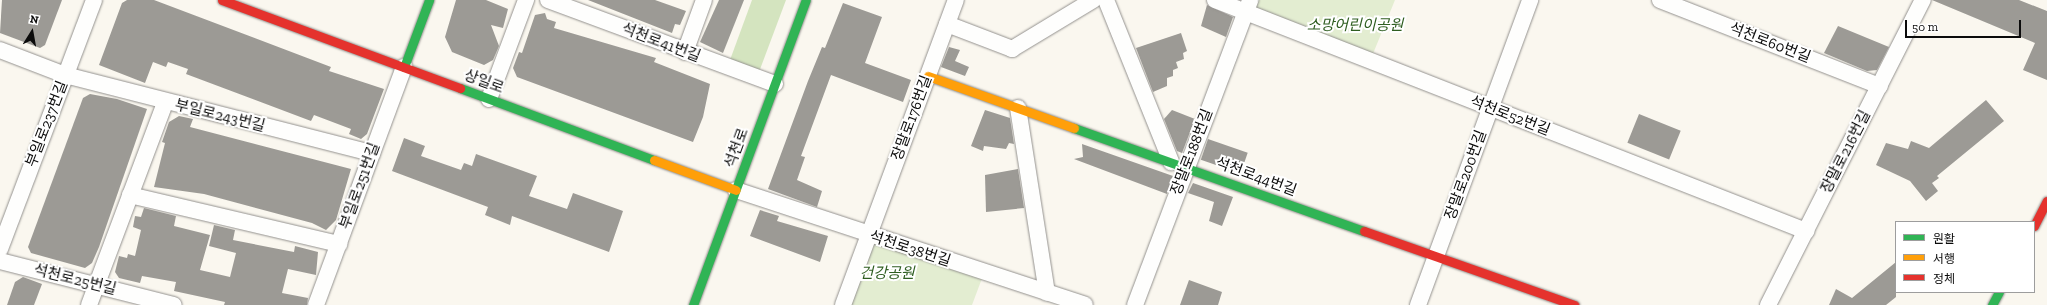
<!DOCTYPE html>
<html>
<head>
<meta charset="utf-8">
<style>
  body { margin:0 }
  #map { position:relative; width:2047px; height:305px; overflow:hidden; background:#faf7ef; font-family:"Zilla Slab","Noto Sans KR",serif }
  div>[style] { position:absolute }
  .green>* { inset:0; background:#e3edd1 }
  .forest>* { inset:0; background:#d4e4bf }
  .building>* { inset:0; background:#9c9a95; transform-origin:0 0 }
  .roads { filter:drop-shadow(0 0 1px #93918e) drop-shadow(0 0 1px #93918e) }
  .street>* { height:16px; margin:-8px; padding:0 8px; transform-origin:8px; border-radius:8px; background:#fefefd }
  .fast>* { height:9px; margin:-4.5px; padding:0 4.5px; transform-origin:4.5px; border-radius:4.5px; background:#30b455 }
  .slow>* { height:9px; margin:-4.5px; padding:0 4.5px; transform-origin:4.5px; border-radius:4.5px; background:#ff9f0a }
  .jam>* { height:9px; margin:-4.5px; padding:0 4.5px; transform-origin:4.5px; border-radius:4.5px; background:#e5322d }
  span { translate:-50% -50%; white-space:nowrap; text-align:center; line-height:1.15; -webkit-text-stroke:4px #fff; paint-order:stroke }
  .park-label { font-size:15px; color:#2f5e21; font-style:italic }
  .street-label { font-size:15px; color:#0b0b0b }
  .legend { position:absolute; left:1895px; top:221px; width:140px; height:72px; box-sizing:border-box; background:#fff; border:1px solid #9d9d9d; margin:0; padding:5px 7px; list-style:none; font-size:12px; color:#0b0b0b }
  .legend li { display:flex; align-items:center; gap:8px; height:20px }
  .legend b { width:20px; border:1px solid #9d9d9d }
  .north { position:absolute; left:12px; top:12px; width:40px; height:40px; -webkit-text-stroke:3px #fff; paint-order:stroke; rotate:11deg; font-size:11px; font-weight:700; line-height:16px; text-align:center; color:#0b0b0b }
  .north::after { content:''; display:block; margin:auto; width:14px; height:18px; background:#0b0b0b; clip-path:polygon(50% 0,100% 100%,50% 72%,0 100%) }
  .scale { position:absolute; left:1905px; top:20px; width:116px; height:18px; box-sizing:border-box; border:2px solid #0b0b0b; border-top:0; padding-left:5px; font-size:12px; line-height:14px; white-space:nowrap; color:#0b0b0b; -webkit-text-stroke:3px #fff; paint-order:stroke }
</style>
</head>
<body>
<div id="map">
  <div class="green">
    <i style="clip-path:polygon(1250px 0,1395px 0,1370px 61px,1246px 12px)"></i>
    <i style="clip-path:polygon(868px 236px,984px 273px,972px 305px,843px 305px)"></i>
  </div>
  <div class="forest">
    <i style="clip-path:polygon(752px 0,786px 0,759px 72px,730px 60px)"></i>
  </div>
  <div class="building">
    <i style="clip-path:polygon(2px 0,62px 0,45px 45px,40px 48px,0 33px)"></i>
    <i style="clip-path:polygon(127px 0,154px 0,331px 67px,329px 71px,384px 89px,367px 134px,361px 139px,349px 134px,351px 129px,314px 115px,311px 121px,186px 74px,188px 69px,168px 62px,166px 67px,153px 62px,145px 83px,99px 65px,122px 3px)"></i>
    <i style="clip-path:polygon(456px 0,486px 0,508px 9px,503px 28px,491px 25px,499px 46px,493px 60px,484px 65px,452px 52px,445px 37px)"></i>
    <i style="clip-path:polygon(588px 0,655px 0,686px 11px,680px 25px,675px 24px,672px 33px)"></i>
    <i style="clip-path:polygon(719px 0,744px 0,723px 53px,700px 42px)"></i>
    <i style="clip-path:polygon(1932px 0,2019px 0,2047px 11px,2047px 80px,2023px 70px,2035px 43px)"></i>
    <i style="clip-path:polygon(843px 3px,882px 17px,865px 63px,911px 80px,903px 102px,831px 75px,801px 156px,805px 157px,797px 180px,822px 191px,817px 207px,768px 189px,808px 81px,822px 47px,825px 48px)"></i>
    <i style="clip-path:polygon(1207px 5px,1233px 17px,1226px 37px,1201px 26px)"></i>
    <i style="clip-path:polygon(545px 13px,547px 19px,556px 22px,554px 28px,656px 58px,654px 62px,710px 84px,703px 117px,693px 142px,517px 77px,513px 68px,519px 52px,522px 53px,535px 15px)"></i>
    <i style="clip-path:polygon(1838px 26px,1889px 47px,1877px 70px,1867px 71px,1824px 53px)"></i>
    <i style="clip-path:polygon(1181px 33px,1187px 51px,1183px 53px,1184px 59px,1176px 62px,1178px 68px,1173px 70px,1173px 76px,1167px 78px,1167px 86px,1153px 92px,1136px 48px)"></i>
    <i style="clip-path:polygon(949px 47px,960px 50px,955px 61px,969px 67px,965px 76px,941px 67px)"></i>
    <i style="clip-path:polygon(90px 94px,117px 99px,147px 109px,99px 247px,92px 263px,85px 268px,31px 253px,28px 247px,83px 98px)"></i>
    <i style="clip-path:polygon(1986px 100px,2004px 121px,1937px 176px,1939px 178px,1932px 183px,1938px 191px,1926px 201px,1910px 181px,1876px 165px,1886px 143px,1908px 149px,1911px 141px,1929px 148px)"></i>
    <i style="clip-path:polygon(985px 110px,1010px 118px,1014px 144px,1009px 143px,1006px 149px,984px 146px,983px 151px,971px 146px)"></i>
    <i style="clip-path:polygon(1172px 110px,1195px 119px,1182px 153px,1177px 151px,1164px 119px)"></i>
    <i style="left:1639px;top:114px;width:45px;height:31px;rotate:22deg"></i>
    <i style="clip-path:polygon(179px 116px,193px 119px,190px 127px,351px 169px,336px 220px,326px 230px,312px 223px,204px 194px,154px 187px,165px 143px,162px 142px,169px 122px)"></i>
    <i style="clip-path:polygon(404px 138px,425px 146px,421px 156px,461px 170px,464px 163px,472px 166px,476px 154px,537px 176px,529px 196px,567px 209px,573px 193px,623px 211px,609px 252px,512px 216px,510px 225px,485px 215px,488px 207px,392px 171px)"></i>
    <i style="left:1208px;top:139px;width:42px;height:22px;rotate:19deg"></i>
    <i style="clip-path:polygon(1082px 144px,1173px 176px,1167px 194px,1074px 159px,1083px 157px)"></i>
    <i style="clip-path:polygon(1018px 169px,1024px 208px,986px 212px,985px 175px)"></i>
    <i style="clip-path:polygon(1193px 183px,1233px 197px,1222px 226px,1209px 221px,1214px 202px,1188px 193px)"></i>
    <i style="clip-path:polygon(144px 208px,176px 216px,174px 226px,210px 235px,200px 270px,230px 277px,236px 253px,209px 246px,214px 225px,235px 230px,233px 240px,294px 252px,295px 246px,318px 252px,316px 275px,288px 269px,282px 293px,308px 298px,307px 305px,224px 305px,225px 302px,174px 291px,176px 282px,142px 276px,140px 283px,119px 278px,115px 272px,119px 256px,127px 258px,128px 254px,135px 256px,141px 230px,133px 227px,135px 216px,141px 217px)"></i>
    <i style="clip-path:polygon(760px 210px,779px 216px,777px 221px,828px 236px,820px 262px,750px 236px)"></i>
    <i style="clip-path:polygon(1896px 262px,1896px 297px,1886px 305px,1829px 305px,1836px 289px,1852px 298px)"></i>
    <i style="clip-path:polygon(23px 277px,42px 284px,34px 305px,7px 305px,15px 282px)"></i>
    <i style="clip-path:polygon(1189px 280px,1222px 292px,1218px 305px,1180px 305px)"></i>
  </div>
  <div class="roads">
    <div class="street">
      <i style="left:548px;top:0;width:242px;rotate:20.3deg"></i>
      <i style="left:1106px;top:0;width:175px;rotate:68.1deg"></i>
      <i style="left:1215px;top:0;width:635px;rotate:21.35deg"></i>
      <i style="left:1660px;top:0;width:236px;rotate:21.4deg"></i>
      <i style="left:947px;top:24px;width:70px;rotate:21deg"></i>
      <i style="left:1012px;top:49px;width:95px;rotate:-31.2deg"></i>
      <i style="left:0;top:50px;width:70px;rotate:21deg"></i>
      <i style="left:65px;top:75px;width:317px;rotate:14.3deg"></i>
      <i style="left:685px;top:52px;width:55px;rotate:-69.9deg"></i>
      <i style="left:489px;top:99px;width:106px;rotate:-69.5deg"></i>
      <i style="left:1018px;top:108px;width:187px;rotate:81.1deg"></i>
      <i style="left:736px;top:190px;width:367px;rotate:18.2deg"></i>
      <i style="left:130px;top:195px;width:215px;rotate:13.2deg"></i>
      <i style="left:0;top:249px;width:266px;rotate:-69.3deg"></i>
      <i style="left:0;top:261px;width:179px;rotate:14.2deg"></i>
      <i style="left:89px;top:305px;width:216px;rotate:-69.4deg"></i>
      <i style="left:316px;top:305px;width:254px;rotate:-69.7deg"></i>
      <i style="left:843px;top:305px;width:325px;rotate:-69.7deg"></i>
      <i style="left:1135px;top:305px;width:326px;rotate:-69.3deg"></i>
      <i style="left:1418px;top:305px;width:325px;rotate:-69.8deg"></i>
      <i style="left:1768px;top:305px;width:342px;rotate:-63.1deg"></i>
    </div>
    <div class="fast">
      <i style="left:404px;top:67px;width:72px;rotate:-69.5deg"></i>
      <i style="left:460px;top:88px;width:207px;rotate:20.4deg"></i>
      <i style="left:1074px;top:128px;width:308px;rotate:19.6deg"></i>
      <i style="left:693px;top:305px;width:325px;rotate:-69.7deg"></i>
      <i style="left:1992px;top:305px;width:15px;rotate:-62deg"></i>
    </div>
    <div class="slow">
      <i style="left:928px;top:76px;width:155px;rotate:19.6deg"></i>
      <i style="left:654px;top:160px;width:87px;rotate:20.1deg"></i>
    </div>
    <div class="jam">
      <i style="left:222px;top:0;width:254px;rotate:20.3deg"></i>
      <i style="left:2034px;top:226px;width:28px;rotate:-63deg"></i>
      <i style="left:1364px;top:231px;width:223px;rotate:19.4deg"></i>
    </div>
  </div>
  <div class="park-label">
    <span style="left:1355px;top:26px">소망어린이공원</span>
    <span style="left:887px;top:274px">건강공원</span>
  </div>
  <div class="street-label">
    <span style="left:661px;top:43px;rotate:21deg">석천로41번길</span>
    <span style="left:1770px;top:43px;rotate:21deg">석천로60번길</span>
    <span style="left:484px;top:82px;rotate:20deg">상일로</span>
    <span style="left:220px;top:116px;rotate:14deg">부일로243번길</span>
    <span style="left:1510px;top:116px;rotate:21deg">석천로52번길</span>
    <span style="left:912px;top:118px;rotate:-70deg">장말로176번길</span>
    <span style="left:47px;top:124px;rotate:-69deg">부일로237번길</span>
    <span style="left:737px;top:148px;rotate:-70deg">석천로</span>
    <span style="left:1192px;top:152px;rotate:-69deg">장말로188번길</span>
    <span style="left:1846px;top:152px;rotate:-63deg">장말로216번길</span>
    <span style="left:1466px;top:175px;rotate:-70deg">장말로200번길</span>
    <span style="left:1256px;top:177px;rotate:20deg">석천로44번길</span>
    <span style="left:360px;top:186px;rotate:-70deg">부일로251번길</span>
    <span style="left:910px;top:249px;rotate:18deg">석천로38번길</span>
    <span style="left:75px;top:280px;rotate:14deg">석천로25번길</span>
  </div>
  <ul class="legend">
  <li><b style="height:5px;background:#30b455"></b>원활</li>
  <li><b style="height:5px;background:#ff9f0a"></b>서행</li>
  <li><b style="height:5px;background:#e5322d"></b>정체</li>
  </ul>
  <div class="north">N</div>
  <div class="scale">50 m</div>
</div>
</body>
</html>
